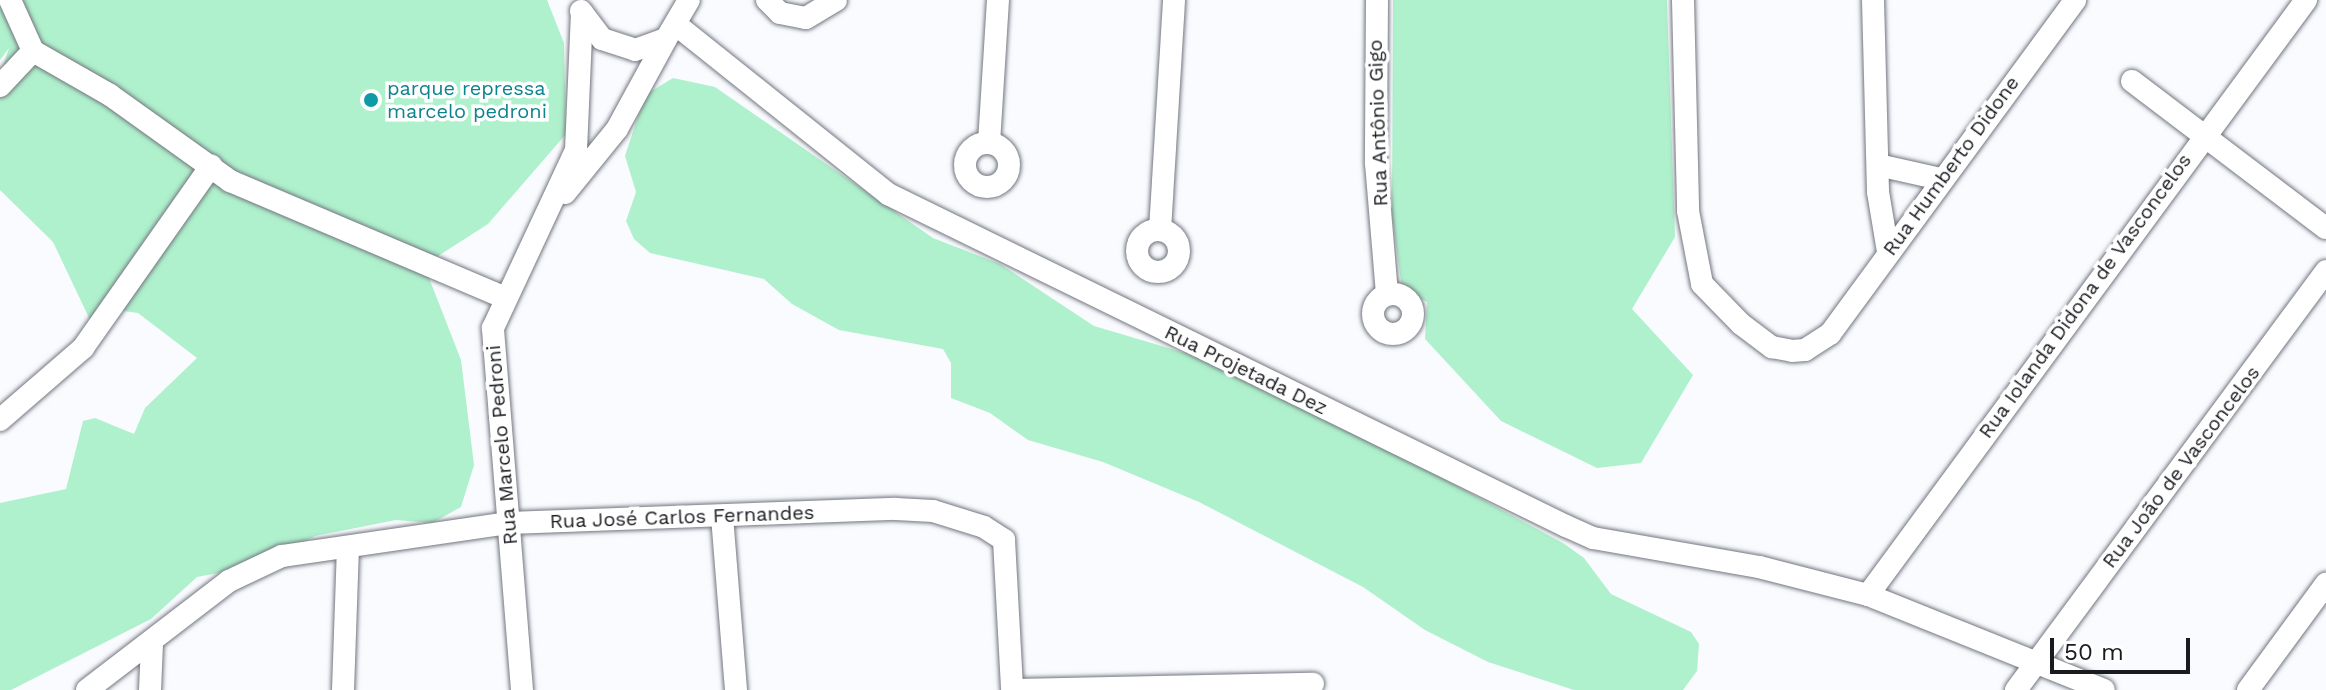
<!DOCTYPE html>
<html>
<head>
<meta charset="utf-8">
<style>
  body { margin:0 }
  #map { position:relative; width:2326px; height:690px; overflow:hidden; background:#f9fbff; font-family:"Work Sans",sans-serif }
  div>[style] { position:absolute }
  .green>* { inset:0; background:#aff1cd }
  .roads { filter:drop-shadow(0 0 2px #73767f) drop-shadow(0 0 2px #73767f) }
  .minor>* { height:22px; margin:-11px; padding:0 11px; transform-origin:11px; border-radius:11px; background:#fff }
  .minor>.ring { margin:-11px; padding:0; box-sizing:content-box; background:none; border:22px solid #fff; border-radius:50% }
  .dots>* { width:22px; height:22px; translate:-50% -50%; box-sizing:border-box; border:4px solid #fff; border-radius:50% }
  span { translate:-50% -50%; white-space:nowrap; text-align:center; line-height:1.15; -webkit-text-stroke:7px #fff; paint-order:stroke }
  .culture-label { font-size:20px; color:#0d838f }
  .left { translate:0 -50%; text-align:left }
  .street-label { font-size:20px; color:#1a1b1f }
  .scale { position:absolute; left:2050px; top:638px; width:140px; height:36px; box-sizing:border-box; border:4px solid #1a1b1f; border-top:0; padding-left:10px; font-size:24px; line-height:28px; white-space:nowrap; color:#1a1b1f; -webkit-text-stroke:6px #fff; paint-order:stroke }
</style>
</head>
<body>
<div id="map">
  <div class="green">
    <i style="clip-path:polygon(0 0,547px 0,564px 43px,566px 134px,488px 224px,424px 265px,461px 360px,474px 465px,461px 507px,432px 523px,396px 520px,315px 536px,255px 566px,197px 577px,151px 619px,11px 690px,0 690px,0 503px,66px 489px,83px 421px,95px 418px,134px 434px,145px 408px,197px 358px,138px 313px,110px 309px,91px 322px,53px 242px,0 190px,0 75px,9px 48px,0 60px)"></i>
    <i style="clip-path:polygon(1393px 0,1667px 0,1675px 237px,1632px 309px,1693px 375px,1641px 463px,1597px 468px,1501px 421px,1425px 339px,1427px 302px,1402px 289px,1392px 215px)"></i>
    <i style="clip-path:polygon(673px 78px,715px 87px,933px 238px,1000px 264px,1094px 326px,1192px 355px,1362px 435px,1563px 543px,1584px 558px,1611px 594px,1691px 632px,1699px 644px,1697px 671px,1683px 690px,1574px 690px,1488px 662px,1425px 630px,1363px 587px,1199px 502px,1103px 462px,1028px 440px,990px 413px,951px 398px,951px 363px,943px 349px,839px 330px,792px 304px,764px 279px,650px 253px,634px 239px,626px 221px,636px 192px,625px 156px,645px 95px)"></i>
  </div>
  <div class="roads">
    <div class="minor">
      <i style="left:10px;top:0;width:56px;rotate:65.7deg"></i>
      <i style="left:33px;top:51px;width:89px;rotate:29.7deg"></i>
      <i style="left:110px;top:95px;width:148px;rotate:35.6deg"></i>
      <i style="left:230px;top:181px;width:297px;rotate:23deg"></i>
      <i style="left:767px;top:0;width:18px;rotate:45deg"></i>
      <i style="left:780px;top:13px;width:26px;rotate:11deg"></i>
      <i style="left:806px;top:18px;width:35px;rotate:-31deg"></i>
      <i style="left:1377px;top:0;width:163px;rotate:90.4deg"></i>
      <i style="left:1376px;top:163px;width:131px;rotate:85.2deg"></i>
      <i style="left:1683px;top:0;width:211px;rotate:88.6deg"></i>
      <i style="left:1688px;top:211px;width:74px;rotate:79.1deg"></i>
      <i style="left:1702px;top:284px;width:56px;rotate:45.7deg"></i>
      <i style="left:1741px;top:324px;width:39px;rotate:37deg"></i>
      <i style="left:1772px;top:347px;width:20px;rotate:11deg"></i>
      <i style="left:1792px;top:351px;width:13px;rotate:-4deg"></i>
      <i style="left:1805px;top:350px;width:30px;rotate:-33deg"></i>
      <i style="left:1830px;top:334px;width:414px;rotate:-53.7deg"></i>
      <i style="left:1873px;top:0;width:192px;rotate:88.5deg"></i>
      <i style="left:1878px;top:192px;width:61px;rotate:80.5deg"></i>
      <i style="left:581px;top:11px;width:35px;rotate:53deg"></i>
      <i style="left:602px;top:39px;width:35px;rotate:18deg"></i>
      <i style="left:635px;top:50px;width:33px;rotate:-20deg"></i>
      <i style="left:666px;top:39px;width:45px;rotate:-59.5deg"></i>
      <i style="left:679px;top:27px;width:268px;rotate:38.6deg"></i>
      <i style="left:888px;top:194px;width:755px;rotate:26.09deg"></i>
      <i style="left:1566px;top:526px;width:30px;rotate:24deg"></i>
      <i style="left:1593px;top:538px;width:169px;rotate:9.9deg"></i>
      <i style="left:1759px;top:567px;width:113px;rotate:14.4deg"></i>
      <i style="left:1868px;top:595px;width:254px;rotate:21.9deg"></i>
      <i style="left:2132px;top:81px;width:243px;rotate:37.2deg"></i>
      <i style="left:0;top:86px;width:48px;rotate:-46.7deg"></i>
      <i style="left:989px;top:143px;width:143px;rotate:-86.4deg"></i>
      <i class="ring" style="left:965px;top:143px;width:22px;height:22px"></i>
      <i style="left:1878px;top:165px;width:64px;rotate:12.7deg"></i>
      <i style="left:565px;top:193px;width:82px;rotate:-50.9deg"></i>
      <i style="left:617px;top:129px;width:102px;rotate:-61.4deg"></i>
      <i class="ring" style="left:1137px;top:230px;width:20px;height:20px"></i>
      <i style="left:1160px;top:230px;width:230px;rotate:-86.5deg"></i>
      <i class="ring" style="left:1373px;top:294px;width:18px;height:18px"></i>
      <i style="left:0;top:420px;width:110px;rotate:-40.9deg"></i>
      <i style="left:83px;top:348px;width:223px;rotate:-54.9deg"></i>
      <i style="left:722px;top:516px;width:175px;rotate:85.4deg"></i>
      <i style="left:1868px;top:595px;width:739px;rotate:-53.64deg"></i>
      <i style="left:87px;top:690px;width:179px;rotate:-37.5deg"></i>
      <i style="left:229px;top:581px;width:59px;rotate:-25.3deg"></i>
      <i style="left:282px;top:556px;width:229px;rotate:-8.3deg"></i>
      <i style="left:509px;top:523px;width:387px;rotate:-2.1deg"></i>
      <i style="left:896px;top:509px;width:37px;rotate:3deg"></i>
      <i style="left:933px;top:511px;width:53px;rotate:17.4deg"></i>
      <i style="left:984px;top:527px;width:24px;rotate:33deg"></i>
      <i style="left:1004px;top:540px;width:150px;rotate:86.9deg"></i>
      <i style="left:150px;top:690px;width:46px;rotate:-87.5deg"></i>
      <i style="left:343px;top:690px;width:140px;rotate:-88deg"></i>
      <i style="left:522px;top:690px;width:363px;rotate:-94.6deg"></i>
      <i style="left:493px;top:328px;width:196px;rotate:-65deg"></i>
      <i style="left:576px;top:150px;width:137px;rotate:-87.5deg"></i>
      <i style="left:1015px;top:690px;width:298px;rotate:-1.2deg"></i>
      <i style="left:2016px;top:690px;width:521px;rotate:-53.5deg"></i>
      <i style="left:2248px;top:690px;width:132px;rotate:-53.7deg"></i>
    </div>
  </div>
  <div class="dots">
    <i style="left:371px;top:100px;background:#0f9aa8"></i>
  </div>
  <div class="culture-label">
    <span class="left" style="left:387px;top:100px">parque repressa<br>marcelo pedroni</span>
  </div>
  <div class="street-label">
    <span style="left:1378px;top:123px;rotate:-92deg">Rua Antônio Gigo</span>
    <span style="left:1951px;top:166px;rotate:-54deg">Rua Humberto Didone</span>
    <span style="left:2085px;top:296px;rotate:-54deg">Rua Iolanda Didona de Vasconcelos</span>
    <span style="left:1246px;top:370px;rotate:26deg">Rua Projetada Dez</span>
    <span style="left:502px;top:445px;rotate:-95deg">Rua Marcelo Pedroni</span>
    <span style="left:2181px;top:467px;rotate:-53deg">Rua João de Vasconcelos</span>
    <span style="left:682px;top:517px;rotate:-2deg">Rua José Carlos Fernandes</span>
  </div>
  <div class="scale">50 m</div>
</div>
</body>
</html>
